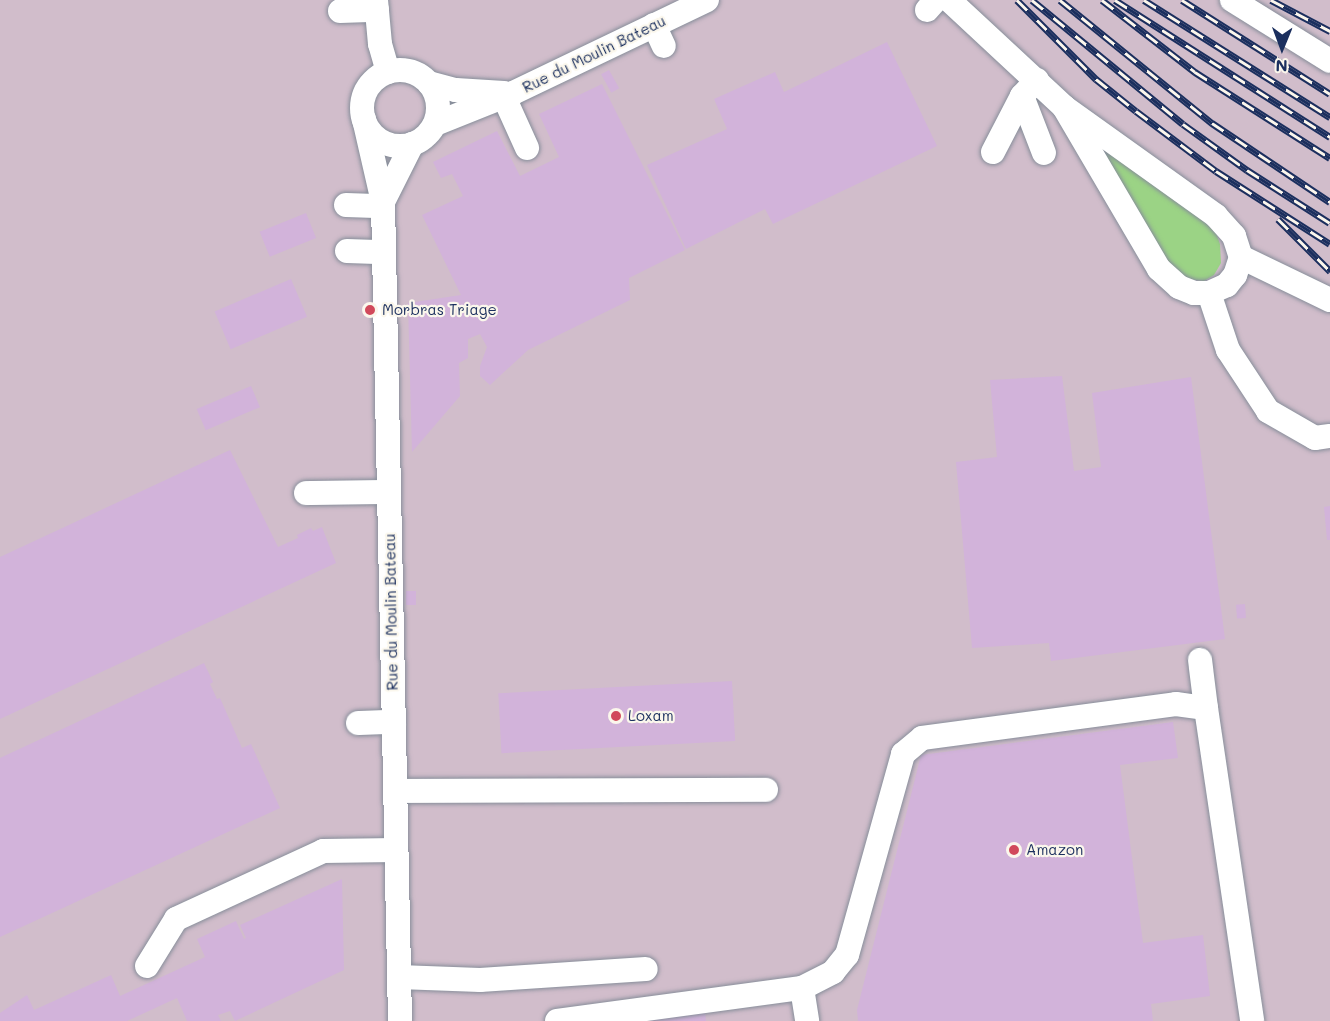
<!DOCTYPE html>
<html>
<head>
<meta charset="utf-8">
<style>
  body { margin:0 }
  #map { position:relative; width:1330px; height:1021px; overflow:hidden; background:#f3ecd5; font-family:Mali,sans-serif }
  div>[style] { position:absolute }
  .industrial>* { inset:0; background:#d1bdcb; transform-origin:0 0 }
  .green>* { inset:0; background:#9bd385 }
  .building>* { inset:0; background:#d2b3da; transform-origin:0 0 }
  .roads { filter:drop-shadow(0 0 2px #878e9a) drop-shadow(0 0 2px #878e9a) }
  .minor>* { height:24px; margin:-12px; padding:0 12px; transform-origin:12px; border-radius:12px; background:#fff }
  .minor>.ring { margin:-12px; padding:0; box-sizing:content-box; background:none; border:24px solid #fff; border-radius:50% }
  .rail>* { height:7px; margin-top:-3.5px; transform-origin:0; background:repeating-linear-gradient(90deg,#fbf7ec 0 14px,#1b2f5e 0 28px); box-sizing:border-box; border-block:2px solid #1b2f5e }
  .dots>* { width:16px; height:16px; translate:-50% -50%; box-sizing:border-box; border:3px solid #fbf7ec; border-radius:50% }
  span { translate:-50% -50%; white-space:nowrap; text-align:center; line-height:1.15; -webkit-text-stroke:4.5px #fbf7ec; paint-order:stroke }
  .street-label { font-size:15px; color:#1b2f5e }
  .poi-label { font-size:15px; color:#1b2f5e }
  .left { translate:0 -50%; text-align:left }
  .north { position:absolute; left:1252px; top:18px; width:60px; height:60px; -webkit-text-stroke:4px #fbf7ec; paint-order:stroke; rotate:181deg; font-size:16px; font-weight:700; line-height:24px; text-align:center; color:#1b2f5e }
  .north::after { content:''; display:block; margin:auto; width:21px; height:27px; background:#1b2f5e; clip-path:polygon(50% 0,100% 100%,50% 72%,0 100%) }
</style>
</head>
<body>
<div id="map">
  <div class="industrial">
    <i style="left:0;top:0;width:1330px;height:1021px"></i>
  </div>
  <div class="green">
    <i style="clip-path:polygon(1091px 135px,1184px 201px,1216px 233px,1220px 244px,1221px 263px,1214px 275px,1204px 281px,1187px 279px,1167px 265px)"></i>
  </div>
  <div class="building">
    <i style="clip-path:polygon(887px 42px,937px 146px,773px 224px,765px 209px,686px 249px,647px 165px,727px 129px,714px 99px,775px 72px,784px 92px)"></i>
    <i style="left:609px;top:70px;width:21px;height:9px;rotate:61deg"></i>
    <i style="clip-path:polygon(602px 84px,685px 250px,629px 278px,630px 300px,528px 350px,490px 385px,480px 376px,480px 366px,487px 347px,480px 334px,468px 339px,468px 358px,459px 363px,460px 396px,412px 452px,408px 303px,461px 295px,422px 215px,463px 196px,452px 174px,441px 178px,433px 162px,497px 131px,520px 176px,559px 157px,539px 114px)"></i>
    <i style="left:306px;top:213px;width:27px;height:50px;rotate:68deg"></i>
    <i style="left:291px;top:279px;width:41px;height:83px;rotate:67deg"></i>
    <i style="clip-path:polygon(1062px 376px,1074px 471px,1101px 467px,1092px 393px,1191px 377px,1225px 639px,1051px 661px,1049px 643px,972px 648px,956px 462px,997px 457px,990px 380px)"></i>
    <i style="left:251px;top:386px;width:23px;height:59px;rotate:67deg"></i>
    <i style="clip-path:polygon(230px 450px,278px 547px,298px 538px,297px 535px,311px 528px,313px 531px,322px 527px,336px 563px,0 719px,0 557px)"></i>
    <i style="clip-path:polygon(1330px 506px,1330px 540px,1327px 540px,1324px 507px)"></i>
    <i style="left:406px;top:591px;width:10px;height:14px"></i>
    <i style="left:1245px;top:604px;width:14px;height:9px;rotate:86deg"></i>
    <i style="clip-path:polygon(204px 663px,213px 682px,210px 684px,217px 699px,220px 698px,242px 748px,251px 744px,280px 808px,0 937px,0 758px)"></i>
    <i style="left:732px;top:681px;width:60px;height:234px;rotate:87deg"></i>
    <i style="clip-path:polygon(1173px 722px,1178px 758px,1120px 765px,1143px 943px,1203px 935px,1210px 996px,1151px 1004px,1153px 1021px,858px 1021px,857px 1010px,921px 755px)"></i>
    <i style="clip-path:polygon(342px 879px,344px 970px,235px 1021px,230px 1011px,218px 1015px,221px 1021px,187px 1021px,177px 998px,127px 1021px,0 1021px,0 1013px,27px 995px,34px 1010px,111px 975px,120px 996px,205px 957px,197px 939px,236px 921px,244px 939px,246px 938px,240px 925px)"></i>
    <i style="clip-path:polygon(705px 1011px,706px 1021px,641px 1021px)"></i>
  </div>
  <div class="roads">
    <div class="minor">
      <i style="left:376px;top:0;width:44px;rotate:84.8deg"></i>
      <i style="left:380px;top:44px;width:29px;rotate:74deg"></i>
      <i style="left:949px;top:0;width:157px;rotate:42.9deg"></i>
      <i style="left:1064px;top:107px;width:187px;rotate:35.6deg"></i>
      <i style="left:1216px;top:216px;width:27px;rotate:48deg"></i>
      <i style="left:1234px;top:236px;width:22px;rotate:72deg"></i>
      <i style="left:1241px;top:257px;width:19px;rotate:108deg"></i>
      <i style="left:1235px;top:275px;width:13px;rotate:129deg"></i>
      <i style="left:1227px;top:285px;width:20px;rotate:156deg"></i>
      <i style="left:1209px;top:293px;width:15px;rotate:180deg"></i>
      <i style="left:1194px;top:293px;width:16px;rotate:-158deg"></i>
      <i style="left:1179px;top:287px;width:27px;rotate:-138deg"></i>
      <i style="left:1159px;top:269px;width:188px;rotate:-120.4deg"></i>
      <i style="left:1232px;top:0;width:115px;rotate:31.9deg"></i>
      <i style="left:927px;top:10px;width:13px;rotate:-48deg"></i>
      <i style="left:340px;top:11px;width:37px;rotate:-2deg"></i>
      <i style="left:654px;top:25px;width:23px;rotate:65deg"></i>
      <i class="ring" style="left:362px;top:70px;width:52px;height:52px"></i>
      <i style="left:429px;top:83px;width:28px;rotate:15deg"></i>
      <i style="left:456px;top:90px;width:48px;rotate:3.6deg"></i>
      <i style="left:1022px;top:96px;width:61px;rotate:68.9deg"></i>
      <i style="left:504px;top:97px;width:56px;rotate:65.7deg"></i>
      <i style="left:364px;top:119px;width:85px;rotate:77.1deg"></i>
      <i style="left:383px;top:202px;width:819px;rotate:88.81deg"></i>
      <i style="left:435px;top:124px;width:84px;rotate:-21.7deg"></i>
      <i style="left:513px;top:93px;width:215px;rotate:-25.6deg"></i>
      <i style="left:993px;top:152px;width:63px;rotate:-62.6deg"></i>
      <i style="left:1022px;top:96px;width:22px;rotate:-47deg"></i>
      <i style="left:383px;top:202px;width:65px;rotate:-63.4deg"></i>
      <i style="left:346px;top:205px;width:37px;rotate:2deg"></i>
      <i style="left:347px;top:251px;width:37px;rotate:2deg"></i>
      <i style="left:1241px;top:257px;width:99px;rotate:25.8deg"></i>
      <i style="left:1209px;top:293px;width:60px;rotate:71.6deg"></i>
      <i style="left:1228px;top:350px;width:73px;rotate:56.7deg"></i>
      <i style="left:1268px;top:411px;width:54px;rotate:29.9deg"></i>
      <i style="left:1315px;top:438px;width:15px;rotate:-8deg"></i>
      <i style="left:306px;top:493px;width:83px;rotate:-0.7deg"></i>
      <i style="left:1200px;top:660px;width:48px;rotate:82.9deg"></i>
      <i style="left:358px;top:723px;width:36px;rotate:-2deg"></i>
      <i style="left:395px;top:791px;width:371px;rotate:-0.2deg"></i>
      <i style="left:147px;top:966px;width:55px;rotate:-58.3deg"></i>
      <i style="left:176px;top:919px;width:162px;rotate:-24.8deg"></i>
      <i style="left:323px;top:851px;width:73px;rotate:-0.8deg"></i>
      <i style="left:399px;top:977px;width:81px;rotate:2.1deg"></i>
      <i style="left:480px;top:980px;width:166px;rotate:-3.8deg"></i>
      <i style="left:802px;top:988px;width:35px;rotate:-27deg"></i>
      <i style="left:833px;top:972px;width:22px;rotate:-51deg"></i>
      <i style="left:847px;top:955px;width:209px;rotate:-74.4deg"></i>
      <i style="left:903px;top:754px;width:25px;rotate:-40deg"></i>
      <i style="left:922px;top:738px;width:256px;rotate:-7.6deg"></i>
      <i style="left:1176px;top:704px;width:30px;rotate:8deg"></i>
      <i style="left:1206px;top:708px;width:316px;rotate:81.6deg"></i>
      <i style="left:557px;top:1021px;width:247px;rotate:-7.7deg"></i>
      <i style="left:802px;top:988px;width:33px;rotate:81deg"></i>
    </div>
  </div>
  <div class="rail">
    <i style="left:1017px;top:0;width:112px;rotate:45deg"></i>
    <i style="left:1096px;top:79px;width:51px;rotate:38.7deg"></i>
    <i style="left:1136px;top:111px;width:100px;rotate:36.9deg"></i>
    <i style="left:1216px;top:171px;width:135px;rotate:32.6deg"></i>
    <i style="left:1032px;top:0;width:195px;rotate:39.4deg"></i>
    <i style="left:1183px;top:124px;width:79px;rotate:35.7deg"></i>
    <i style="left:1247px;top:170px;width:98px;rotate:32.6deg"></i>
    <i style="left:1060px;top:0;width:196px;rotate:39deg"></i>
    <i style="left:1212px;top:123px;width:142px;rotate:33.8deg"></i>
    <i style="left:1102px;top:0;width:118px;rotate:37.7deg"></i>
    <i style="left:1195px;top:72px;width:160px;rotate:32.5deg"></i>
    <i style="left:1115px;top:0;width:255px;rotate:32.5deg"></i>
    <i style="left:1144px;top:0;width:220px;rotate:32.2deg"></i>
    <i style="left:1182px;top:0;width:175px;rotate:32.4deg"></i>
    <i style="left:1271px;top:0;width:67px;rotate:27.7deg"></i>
    <i style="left:1278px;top:219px;width:74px;rotate:45deg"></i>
  </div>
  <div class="dots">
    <i style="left:370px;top:310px;background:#d1495b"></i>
    <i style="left:616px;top:716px;background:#d1495b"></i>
    <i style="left:1014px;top:850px;background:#d1495b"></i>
  </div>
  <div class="street-label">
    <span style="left:594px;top:54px;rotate:-26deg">Rue du Moulin Bateau</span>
    <span style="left:391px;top:612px;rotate:-91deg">Rue du Moulin Bateau</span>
  </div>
  <div class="poi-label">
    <span class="left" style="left:382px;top:310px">Morbras Triage</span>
    <span class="left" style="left:628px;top:716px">Loxam</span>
    <span class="left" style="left:1026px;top:850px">Amazon</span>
  </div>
  <div class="north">N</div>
</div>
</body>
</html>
